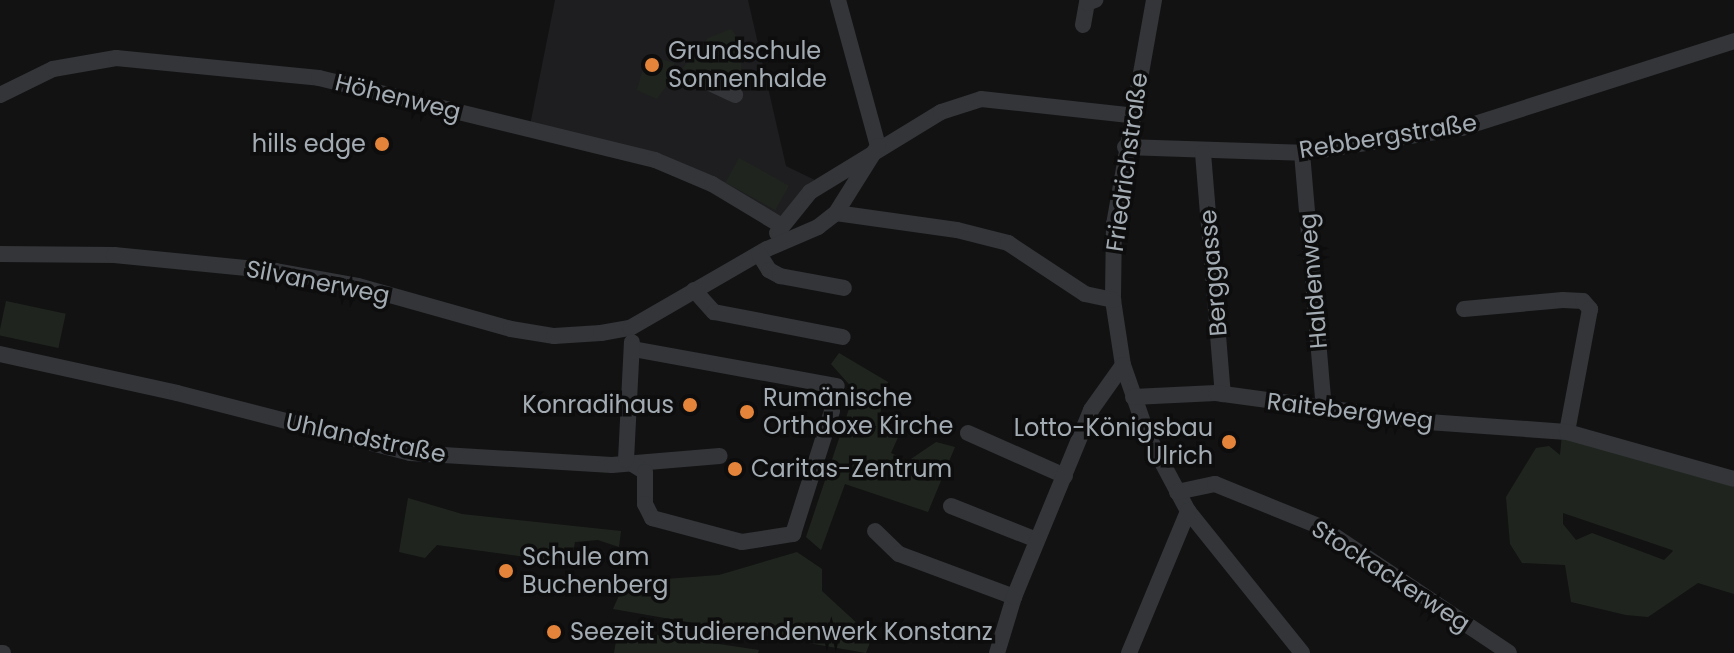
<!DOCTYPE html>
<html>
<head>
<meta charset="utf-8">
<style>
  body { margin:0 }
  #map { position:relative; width:1734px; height:653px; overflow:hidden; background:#121213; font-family:Poppins,sans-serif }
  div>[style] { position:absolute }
  .built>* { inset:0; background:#1e1e20 }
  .green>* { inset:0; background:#1f251e; transform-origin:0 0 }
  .minor>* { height:16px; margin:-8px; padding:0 8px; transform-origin:8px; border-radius:8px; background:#333538 }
  .dots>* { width:22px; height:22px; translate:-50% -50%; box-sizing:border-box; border:4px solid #0d0d0e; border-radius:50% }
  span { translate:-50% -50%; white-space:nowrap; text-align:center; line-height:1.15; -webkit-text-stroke:7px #0d0d0e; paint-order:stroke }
  .poi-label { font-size:24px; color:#a4acb3 }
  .left { translate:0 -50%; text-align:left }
  .right { translate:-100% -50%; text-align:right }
  .street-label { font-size:24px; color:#a4acb3 }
</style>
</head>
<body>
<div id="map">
  <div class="built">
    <i style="clip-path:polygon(555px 0,748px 0,786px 166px,823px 184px,782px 226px,711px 184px,529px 130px)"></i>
  </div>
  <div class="green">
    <i style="clip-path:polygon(731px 29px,741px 42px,741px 75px,682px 69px,708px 38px)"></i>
    <i style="clip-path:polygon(664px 60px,674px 63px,676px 72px,657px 99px,637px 90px,644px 65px)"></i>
    <i style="left:739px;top:158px;width:57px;height:28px;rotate:29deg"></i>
    <i style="left:6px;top:301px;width:61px;height:35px;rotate:12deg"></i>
    <i style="clip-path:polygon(839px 353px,888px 382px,878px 422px,899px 435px,891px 453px,908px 461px,936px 442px,955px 447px,928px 512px,845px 484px,821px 550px,806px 537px,855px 391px,831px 364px)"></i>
    <i style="clip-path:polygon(evenodd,1562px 434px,1734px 487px,1734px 594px,1698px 583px,1648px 617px,1626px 615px,1571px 602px,1565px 565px,1522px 563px,1510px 544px,1506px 497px,1536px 448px,1549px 446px,1560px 455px,1562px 434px,1563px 513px,1672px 550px,1673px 551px,1664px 560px,1592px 533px,1576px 540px,1563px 524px,1563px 513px)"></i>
    <i style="clip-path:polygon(408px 498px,462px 514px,621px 531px,619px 547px,598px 540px,575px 542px,571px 563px,437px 545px,425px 558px,399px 552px)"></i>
    <i style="clip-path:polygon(797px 552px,822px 569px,822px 591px,872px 637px,866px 653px,613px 609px,625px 582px,719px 575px)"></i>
    <i style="clip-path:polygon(618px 629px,759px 650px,758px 653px,614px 653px)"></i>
  </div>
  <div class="minor">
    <i style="left:838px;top:0;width:151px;rotate:74.7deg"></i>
    <i style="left:1154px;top:0;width:228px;rotate:100.1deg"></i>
    <i style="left:1114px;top:224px;width:76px;rotate:90.8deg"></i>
    <i style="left:1113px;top:300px;width:66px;rotate:81.3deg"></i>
    <i style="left:1123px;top:365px;width:73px;rotate:70.8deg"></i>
    <i style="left:1147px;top:434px;width:87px;rotate:62deg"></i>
    <i style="left:1188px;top:511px;width:182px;rotate:51.2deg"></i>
    <i style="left:1083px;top:25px;width:22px;rotate:-80deg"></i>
    <i style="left:1087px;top:3px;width:9px;rotate:-21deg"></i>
    <i style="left:699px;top:78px;width:40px;rotate:25deg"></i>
    <i style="left:0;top:95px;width:59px;rotate:-26.1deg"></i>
    <i style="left:53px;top:69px;width:64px;rotate:-9.9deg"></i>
    <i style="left:116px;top:58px;width:204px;rotate:5.6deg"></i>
    <i style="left:319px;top:78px;width:346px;rotate:13.7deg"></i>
    <i style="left:655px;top:160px;width:62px;rotate:22.8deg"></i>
    <i style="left:712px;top:184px;width:82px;rotate:31deg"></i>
    <i style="left:1125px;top:147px;width:177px;rotate:1.9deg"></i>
    <i style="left:1302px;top:153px;width:162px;rotate:-8.9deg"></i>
    <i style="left:1462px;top:128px;width:286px;rotate:-17.7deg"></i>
    <i style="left:1203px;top:153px;width:242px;rotate:85.3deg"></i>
    <i style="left:1302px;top:153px;width:257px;rotate:85.1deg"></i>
    <i style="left:836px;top:213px;width:122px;rotate:8deg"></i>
    <i style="left:957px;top:230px;width:53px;rotate:14.3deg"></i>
    <i style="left:1008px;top:243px;width:92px;rotate:33.5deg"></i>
    <i style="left:1085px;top:294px;width:29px;rotate:12deg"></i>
    <i style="left:777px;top:233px;width:53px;rotate:-51.2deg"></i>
    <i style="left:810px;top:192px;width:153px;rotate:-31.4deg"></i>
    <i style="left:941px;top:112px;width:42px;rotate:-18deg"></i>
    <i style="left:981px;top:99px;width:149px;rotate:6.2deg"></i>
    <i style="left:0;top:254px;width:114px;rotate:0.5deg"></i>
    <i style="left:114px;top:255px;width:163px;rotate:5.6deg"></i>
    <i style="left:276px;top:271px;width:83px;rotate:10.4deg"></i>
    <i style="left:358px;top:286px;width:159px;rotate:15.7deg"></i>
    <i style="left:511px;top:329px;width:44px;rotate:9.2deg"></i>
    <i style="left:554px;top:336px;width:47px;rotate:-3.7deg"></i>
    <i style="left:601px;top:333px;width:29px;rotate:-10deg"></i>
    <i style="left:630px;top:328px;width:158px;rotate:-30deg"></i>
    <i style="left:767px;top:249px;width:56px;rotate:-23.3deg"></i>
    <i style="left:818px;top:227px;width:23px;rotate:-38deg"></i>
    <i style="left:836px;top:213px;width:79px;rotate:-57.9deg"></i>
    <i style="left:759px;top:254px;width:19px;rotate:58deg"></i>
    <i style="left:769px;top:270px;width:13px;rotate:29deg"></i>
    <i style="left:780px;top:276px;width:65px;rotate:10.6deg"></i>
    <i style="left:694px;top:290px;width:30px;rotate:48deg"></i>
    <i style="left:714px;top:312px;width:131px;rotate:11deg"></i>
    <i style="left:1464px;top:309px;width:99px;rotate:-5.2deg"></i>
    <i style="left:1563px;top:300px;width:20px;rotate:3deg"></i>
    <i style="left:1583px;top:301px;width:11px;rotate:49deg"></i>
    <i style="left:1590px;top:309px;width:125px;rotate:100.6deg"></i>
    <i style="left:633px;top:349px;width:207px;rotate:10.3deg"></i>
    <i style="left:0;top:354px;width:181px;rotate:12.4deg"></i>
    <i style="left:177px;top:393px;width:241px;rotate:14.4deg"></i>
    <i style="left:410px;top:453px;width:202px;rotate:3.4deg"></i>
    <i style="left:612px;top:465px;width:108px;rotate:-4.8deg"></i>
    <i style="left:1133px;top:397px;width:83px;rotate:-2.8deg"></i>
    <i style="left:1216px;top:393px;width:214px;rotate:7.8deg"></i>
    <i style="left:1428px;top:422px;width:139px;rotate:4.1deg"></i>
    <i style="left:1567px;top:432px;width:173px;rotate:15.7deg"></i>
    <i style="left:968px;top:433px;width:106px;rotate:23.9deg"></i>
    <i style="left:626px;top:460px;width:22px;rotate:32deg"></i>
    <i style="left:645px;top:472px;width:32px;rotate:90deg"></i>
    <i style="left:645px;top:504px;width:16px;rotate:63deg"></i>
    <i style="left:652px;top:518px;width:93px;rotate:14.9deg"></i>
    <i style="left:742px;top:542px;width:52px;rotate:-8.9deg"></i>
    <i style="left:793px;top:534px;width:129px;rotate:-72.4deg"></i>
    <i style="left:626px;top:460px;width:118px;rotate:-87.1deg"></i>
    <i style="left:1177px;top:492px;width:39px;rotate:-12deg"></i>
    <i style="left:1215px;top:484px;width:114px;rotate:22.1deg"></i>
    <i style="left:1321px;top:527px;width:226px;rotate:33.8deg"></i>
    <i style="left:951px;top:506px;width:92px;rotate:21.6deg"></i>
    <i style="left:875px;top:531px;width:33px;rotate:44deg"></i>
    <i style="left:899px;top:554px;width:123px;rotate:20.5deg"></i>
    <i style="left:0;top:653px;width:3px"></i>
    <i style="left:997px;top:653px;width:59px;rotate:-73.1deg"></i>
    <i style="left:1014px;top:597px;width:202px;rotate:-67.6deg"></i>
    <i style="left:1091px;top:410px;width:55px;rotate:-54.6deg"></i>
    <i style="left:1129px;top:653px;width:154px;rotate:-67.4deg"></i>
  </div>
  <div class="dots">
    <i style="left:652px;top:65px;background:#e3843a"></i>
    <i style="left:382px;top:144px;background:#e3843a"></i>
    <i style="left:690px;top:405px;background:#e3843a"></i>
    <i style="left:747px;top:412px;background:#e3843a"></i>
    <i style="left:1229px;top:442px;background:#e3843a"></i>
    <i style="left:735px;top:469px;background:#e3843a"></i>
    <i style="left:506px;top:571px;background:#e3843a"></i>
    <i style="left:554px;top:632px;background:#e3843a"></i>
  </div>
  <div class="poi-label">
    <span class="left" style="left:668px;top:65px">Grundschule<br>Sonnenhalde</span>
    <span class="right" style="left:366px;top:144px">hills edge</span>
    <span class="left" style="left:763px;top:412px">Rumänische<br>Orthdoxe Kirche</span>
    <span class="right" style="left:674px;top:405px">Konradihaus</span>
    <span class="right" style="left:1213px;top:442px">Lotto-Königsbau<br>Ulrich</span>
    <span class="left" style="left:751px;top:469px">Caritas-Zentrum</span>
    <span class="left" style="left:522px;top:571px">Schule am<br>Buchenberg</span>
    <span class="left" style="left:570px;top:632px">Seezeit Studierendenwerk Konstanz</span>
  </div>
  <div class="street-label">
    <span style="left:398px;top:97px;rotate:14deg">Höhenweg</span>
    <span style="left:1388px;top:136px;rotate:-9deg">Rebbergstraße</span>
    <span style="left:1127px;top:162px;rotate:-82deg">Friedrichstraße</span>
    <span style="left:1213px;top:273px;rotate:-95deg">Berggasse</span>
    <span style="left:1313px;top:281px;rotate:-95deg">Haldenweg</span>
    <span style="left:318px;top:282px;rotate:11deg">Silvanerweg</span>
    <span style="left:1350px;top:411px;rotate:7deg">Raitebergweg</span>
    <span style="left:366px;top:438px;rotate:12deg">Uhlandstraße</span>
    <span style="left:1391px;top:576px;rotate:33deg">Stockackerweg</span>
  </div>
</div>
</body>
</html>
